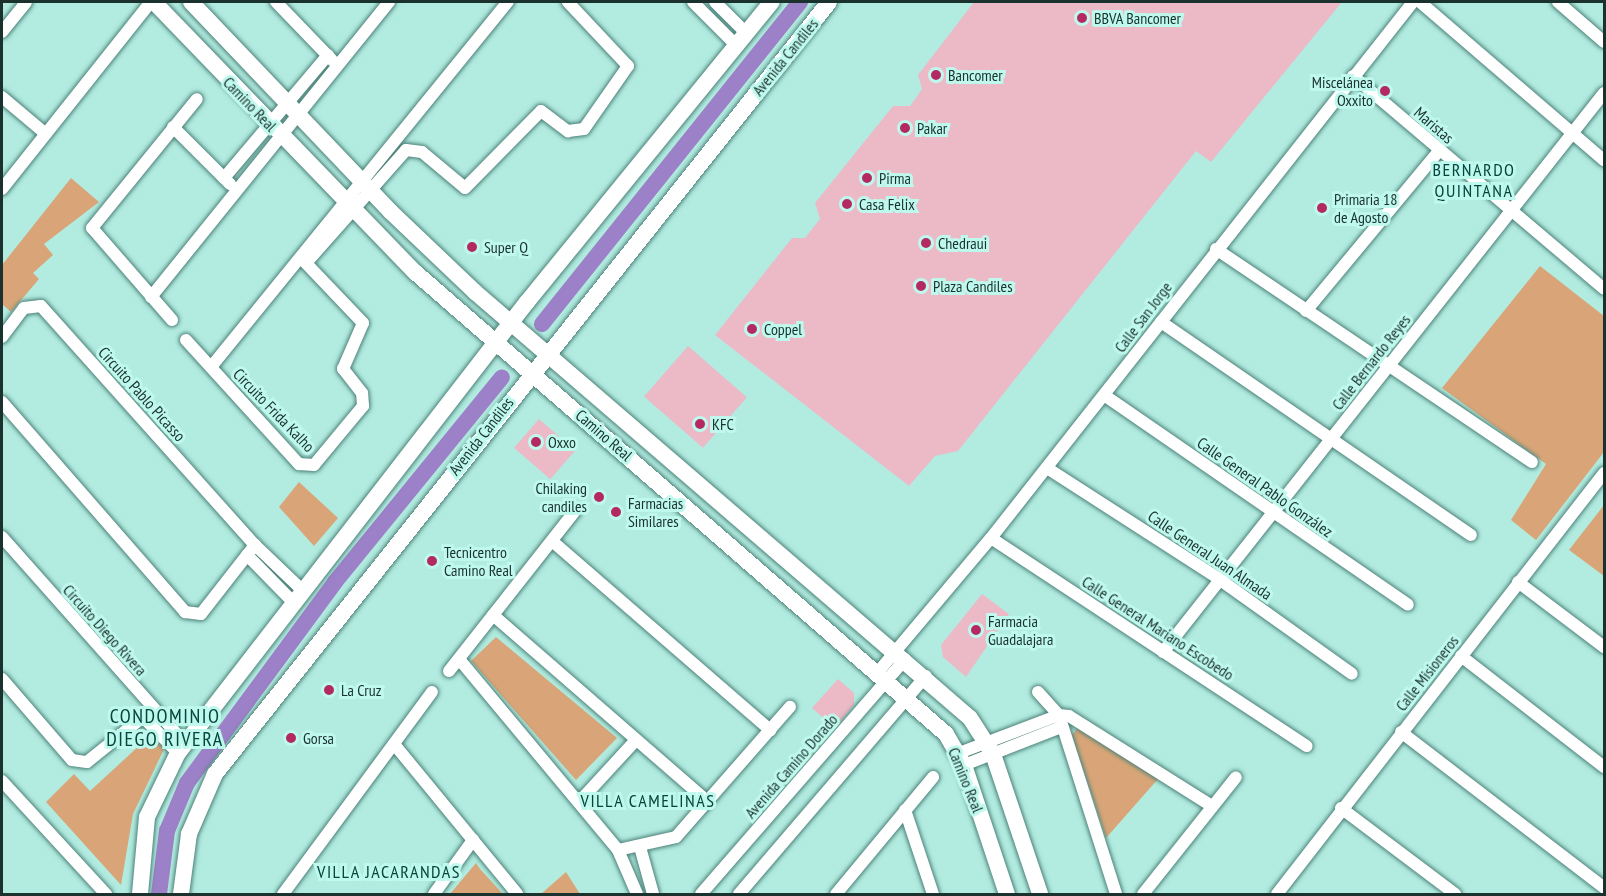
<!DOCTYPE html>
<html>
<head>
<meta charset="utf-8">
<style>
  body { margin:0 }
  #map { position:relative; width:1606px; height:896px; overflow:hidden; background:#b2ebe0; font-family:"PT Sans Narrow",sans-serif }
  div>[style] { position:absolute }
  .green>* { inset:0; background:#d9a578 }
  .canal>* { height:16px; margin:-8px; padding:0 8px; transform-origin:8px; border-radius:8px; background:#9c80c8 }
  .building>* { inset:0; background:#ecbac7; transform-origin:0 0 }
  .roads { filter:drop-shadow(0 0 2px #4c8279) drop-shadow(0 0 2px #4c8279) }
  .street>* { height:12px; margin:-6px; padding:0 6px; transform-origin:6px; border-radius:6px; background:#fff }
  .secondary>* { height:16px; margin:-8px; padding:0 8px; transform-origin:8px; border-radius:8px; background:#fff }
  .dots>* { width:16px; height:16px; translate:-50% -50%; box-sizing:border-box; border:3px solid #bff9ed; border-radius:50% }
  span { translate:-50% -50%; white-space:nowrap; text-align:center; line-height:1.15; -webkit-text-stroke:6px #bff9ed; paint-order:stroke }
  .poi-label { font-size:16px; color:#1a312d }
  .left { translate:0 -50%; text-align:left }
  .right { translate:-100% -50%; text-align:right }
  .street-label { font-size:16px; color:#1a312d }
  .neighbourhood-label { font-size:18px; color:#06453d; letter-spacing:1.5px }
  .quarter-label { font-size:20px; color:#06453d; letter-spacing:1.5px }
  .frame { position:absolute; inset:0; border:3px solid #1a312d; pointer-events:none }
</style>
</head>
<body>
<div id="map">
  <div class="green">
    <i style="clip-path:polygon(71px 178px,99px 202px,44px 244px,53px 255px,33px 273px,39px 279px,11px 312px,2px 304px,2px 265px)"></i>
    <i style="clip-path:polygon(1540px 266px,1604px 316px,1604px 452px,1536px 540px,1511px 520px,1546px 464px,1442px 388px)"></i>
    <i style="clip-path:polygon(299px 482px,338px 518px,314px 546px,279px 507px)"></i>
    <i style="clip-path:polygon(1604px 505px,1604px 576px,1569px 550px)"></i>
    <i style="clip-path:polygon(496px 637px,617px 738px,576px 780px,471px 661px)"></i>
    <i style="clip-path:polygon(1080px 725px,1158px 779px,1106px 838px,1072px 735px)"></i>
    <i style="clip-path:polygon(153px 733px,166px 745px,133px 814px,121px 885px,46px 802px,74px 774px,90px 791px)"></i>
    <i style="clip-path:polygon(476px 863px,480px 869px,503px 894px,450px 894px)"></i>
    <i style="clip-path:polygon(566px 872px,580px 894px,541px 894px)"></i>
  </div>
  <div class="canal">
    <i style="left:542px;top:324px;width:413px;rotate:-51.3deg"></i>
    <i style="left:159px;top:894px;width:64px;rotate:-82.8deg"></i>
    <i style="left:167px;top:831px;width:52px;rotate:-67.4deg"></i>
    <i style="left:187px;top:783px;width:250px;rotate:-53.6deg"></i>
    <i style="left:335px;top:582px;width:264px;rotate:-50.8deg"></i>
  </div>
  <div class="building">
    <i style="clip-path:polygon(974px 2px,1342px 2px,1211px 162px,1196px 151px,958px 451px,935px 456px,909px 486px,715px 335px,792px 238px,805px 238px,820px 219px,815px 203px,893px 106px,910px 106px,916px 98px,922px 89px,918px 75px)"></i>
    <i style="left:688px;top:346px;width:78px;height:67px;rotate:41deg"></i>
    <i style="left:539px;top:419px;width:48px;height:38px;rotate:41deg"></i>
    <i style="clip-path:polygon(982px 594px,1009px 614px,966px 677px,943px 657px,941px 645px)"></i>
    <i style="clip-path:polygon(838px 679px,854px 693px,854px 705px,835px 728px,812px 708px)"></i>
  </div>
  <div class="roads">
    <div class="street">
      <i style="left:276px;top:2px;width:81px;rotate:46deg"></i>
      <i style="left:693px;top:2px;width:61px;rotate:45deg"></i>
      <i style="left:715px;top:2px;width:44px;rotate:45deg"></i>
      <i style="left:1420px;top:2px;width:243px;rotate:40.7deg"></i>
      <i style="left:1558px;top:2px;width:61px;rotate:41deg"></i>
      <i style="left:2px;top:32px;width:38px;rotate:-51deg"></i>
      <i style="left:1353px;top:76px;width:329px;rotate:40.3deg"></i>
      <i style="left:2px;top:97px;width:57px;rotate:40.1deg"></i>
      <i style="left:173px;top:127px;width:81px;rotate:45deg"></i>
      <i style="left:224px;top:178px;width:161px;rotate:-49.8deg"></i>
      <i style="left:2px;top:189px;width:239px;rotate:-51.5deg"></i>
      <i style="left:1216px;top:249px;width:381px;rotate:34deg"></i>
      <i style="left:306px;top:263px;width:151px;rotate:-48.5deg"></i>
      <i style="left:406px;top:150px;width:16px;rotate:7deg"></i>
      <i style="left:422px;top:152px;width:56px;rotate:39.9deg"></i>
      <i style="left:465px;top:188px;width:108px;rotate:-45.4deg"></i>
      <i style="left:541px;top:111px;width:34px;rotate:37deg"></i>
      <i style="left:568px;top:131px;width:16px;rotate:-7deg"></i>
      <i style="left:584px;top:129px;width:77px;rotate:-55.1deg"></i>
      <i style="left:628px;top:66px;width:88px;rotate:-133.2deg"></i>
      <i style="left:151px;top:297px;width:379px;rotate:-51.1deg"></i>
      <i style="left:1306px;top:311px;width:207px;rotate:-50.3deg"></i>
      <i style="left:172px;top:320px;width:122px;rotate:-131deg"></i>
      <i style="left:92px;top:228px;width:166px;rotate:-50.9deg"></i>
      <i style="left:1161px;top:322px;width:376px;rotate:34.5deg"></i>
      <i style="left:2px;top:337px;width:36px;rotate:-53deg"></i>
      <i style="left:24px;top:308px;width:17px;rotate:-7deg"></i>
      <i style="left:41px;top:306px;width:321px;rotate:48.2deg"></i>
      <i style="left:255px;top:545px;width:64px;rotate:43.7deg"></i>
      <i style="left:186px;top:340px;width:168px;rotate:47.7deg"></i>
      <i style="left:299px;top:464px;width:15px;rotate:4deg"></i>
      <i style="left:314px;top:465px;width:77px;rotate:-50.3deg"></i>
      <i style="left:363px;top:406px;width:13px;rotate:-94deg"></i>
      <i style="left:362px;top:393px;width:31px;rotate:-128deg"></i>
      <i style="left:343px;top:369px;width:50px;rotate:-66.5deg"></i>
      <i style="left:363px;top:323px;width:90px;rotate:-133.6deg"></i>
      <i style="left:211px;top:367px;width:471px;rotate:-50.9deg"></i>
      <i style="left:1104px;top:395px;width:369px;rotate:34.6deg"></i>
      <i style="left:2px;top:402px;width:279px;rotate:48.9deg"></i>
      <i style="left:185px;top:612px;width:16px;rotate:7deg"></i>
      <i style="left:201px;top:614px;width:88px;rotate:-52deg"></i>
      <i style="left:1047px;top:468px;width:205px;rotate:32.8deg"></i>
      <i style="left:1219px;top:579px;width:163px;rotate:35.5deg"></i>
      <i style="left:2px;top:537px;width:276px;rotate:48.4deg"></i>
      <i style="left:991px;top:538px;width:378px;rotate:33.4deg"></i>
      <i style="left:552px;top:541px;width:289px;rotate:40.9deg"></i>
      <i style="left:247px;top:555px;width:64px;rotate:45.6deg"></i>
      <i style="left:1518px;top:582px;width:108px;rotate:37.1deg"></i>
      <i style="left:493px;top:615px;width:284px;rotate:41deg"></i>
      <i style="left:1163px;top:652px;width:712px;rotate:-51.73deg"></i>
      <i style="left:1461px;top:656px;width:181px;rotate:37.8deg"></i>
      <i style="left:459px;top:659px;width:249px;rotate:50.2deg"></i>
      <i style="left:618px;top:850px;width:48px;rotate:66.6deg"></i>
      <i style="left:449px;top:671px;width:204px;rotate:-51.8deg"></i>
      <i style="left:878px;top:672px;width:175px;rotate:-49.9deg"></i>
      <i style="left:991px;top:538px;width:682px;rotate:-51.79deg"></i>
      <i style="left:2px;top:679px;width:107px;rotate:49.2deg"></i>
      <i style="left:72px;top:760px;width:15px;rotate:8deg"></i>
      <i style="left:87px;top:762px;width:72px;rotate:-38.8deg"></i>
      <i style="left:143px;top:717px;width:50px;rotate:45.8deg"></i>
      <i style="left:1038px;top:692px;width:31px;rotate:48deg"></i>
      <i style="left:1059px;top:715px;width:188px;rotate:72.3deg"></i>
      <i style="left:1401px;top:732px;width:256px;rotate:37.5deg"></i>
      <i style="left:394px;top:744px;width:194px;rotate:50.6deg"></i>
      <i style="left:959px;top:753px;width:107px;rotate:-20.8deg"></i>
      <i style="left:1059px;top:715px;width:10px;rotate:6deg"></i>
      <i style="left:1069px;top:716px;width:169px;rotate:32.2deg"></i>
      <i style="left:964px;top:765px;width:104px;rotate:-21.4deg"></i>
      <i style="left:2px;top:781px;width:154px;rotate:47.4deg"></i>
      <i style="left:579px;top:802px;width:84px;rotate:-47.4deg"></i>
      <i style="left:1341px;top:808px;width:143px;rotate:37deg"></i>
      <i style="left:905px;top:810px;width:89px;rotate:71.6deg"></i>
      <i style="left:640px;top:847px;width:49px;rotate:74.5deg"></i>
      <i style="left:618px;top:850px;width:59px;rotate:-12.6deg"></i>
      <i style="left:676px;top:837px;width:173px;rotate:-48.8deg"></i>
      <i style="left:283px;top:894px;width:251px;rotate:-53.6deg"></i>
      <i style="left:434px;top:894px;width:67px;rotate:-54.2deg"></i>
      <i style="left:701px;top:894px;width:311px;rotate:-49deg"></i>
      <i style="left:739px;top:894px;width:287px;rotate:-49.4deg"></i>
      <i style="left:836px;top:894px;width:152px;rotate:-50.3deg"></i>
      <i style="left:1143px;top:894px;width:149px;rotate:-51.5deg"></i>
      <i style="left:1277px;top:894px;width:533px;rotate:-52.16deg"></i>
    </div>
    <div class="secondary">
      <i style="left:154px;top:2px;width:377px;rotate:46deg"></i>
      <i style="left:416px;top:273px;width:702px;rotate:41.02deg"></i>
      <i style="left:946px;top:734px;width:36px;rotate:60deg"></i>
      <i style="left:964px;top:765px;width:136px;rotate:71.6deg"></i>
      <i style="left:191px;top:2px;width:290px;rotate:46.4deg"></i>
      <i style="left:391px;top:212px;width:116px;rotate:43.6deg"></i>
      <i style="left:475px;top:292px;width:653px;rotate:40.72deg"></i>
      <i style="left:970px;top:718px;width:43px;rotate:57.4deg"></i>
      <i style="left:993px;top:754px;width:148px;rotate:71.4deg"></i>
      <i style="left:140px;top:894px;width:77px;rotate:-84.8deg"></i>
      <i style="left:147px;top:817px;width:71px;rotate:-64.2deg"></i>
      <i style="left:178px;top:753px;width:570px;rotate:-52.27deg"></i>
      <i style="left:527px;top:302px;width:387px;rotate:-50.8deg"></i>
      <i style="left:181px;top:894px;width:61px;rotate:-82.4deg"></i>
      <i style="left:189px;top:834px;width:65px;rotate:-66.6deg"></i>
      <i style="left:215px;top:774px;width:986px;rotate:-51.5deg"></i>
    </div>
  </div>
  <div class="dots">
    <i style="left:1082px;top:18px;background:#b52962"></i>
    <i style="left:936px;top:75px;background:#b52962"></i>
    <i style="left:1385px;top:91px;background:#b52962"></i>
    <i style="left:905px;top:128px;background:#b52962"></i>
    <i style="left:867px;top:178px;background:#b52962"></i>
    <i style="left:847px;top:204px;background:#b52962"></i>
    <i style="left:1322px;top:208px;background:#b52962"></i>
    <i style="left:926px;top:243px;background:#b52962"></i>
    <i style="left:472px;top:247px;background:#b52962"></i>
    <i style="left:921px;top:286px;background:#b52962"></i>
    <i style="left:752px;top:329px;background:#b52962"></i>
    <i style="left:700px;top:424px;background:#b52962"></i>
    <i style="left:536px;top:442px;background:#b52962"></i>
    <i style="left:599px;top:497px;background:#b52962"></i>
    <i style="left:616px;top:512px;background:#b52962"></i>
    <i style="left:432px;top:561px;background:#b52962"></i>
    <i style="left:976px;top:630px;background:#b52962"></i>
    <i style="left:329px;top:690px;background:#b52962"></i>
    <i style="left:291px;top:738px;background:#b52962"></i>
  </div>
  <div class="poi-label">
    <span class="left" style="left:1094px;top:18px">BBVA Bancomer</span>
    <span class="left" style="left:948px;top:75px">Bancomer</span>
    <span class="right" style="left:1373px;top:91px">Miscelánea<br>Oxxito</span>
    <span class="left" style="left:917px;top:128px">Pakar</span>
    <span class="left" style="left:879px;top:178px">Pirma</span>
    <span class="left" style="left:1334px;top:208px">Primaria 18<br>de Agosto</span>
    <span class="left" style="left:859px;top:204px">Casa Felix</span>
    <span class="left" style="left:938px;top:243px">Chedraui</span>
    <span class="left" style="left:484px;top:247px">Super Q</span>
    <span class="left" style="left:933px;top:286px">Plaza Candiles</span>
    <span class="left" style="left:764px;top:329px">Coppel</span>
    <span class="left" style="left:712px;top:424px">KFC</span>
    <span class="left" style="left:548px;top:442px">Oxxo</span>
    <span class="right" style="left:587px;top:497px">Chilaking<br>candiles</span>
    <span class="left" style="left:628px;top:512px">Farmacias<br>Similares</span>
    <span class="left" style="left:444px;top:561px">Tecnicentro<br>Camino Real</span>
    <span class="left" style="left:988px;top:630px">Farmacia<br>Guadalajara</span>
    <span class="left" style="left:341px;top:690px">La Cruz</span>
    <span class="left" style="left:303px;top:738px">Gorsa</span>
  </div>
  <div class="street-label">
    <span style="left:785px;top:57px;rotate:-51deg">Avenida Candiles</span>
    <span style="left:250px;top:104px;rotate:46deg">Camino Real</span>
    <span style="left:1434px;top:125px;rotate:41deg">Maristas</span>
    <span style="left:1143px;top:317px;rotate:-53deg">Calle San Jorge</span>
    <span style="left:1371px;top:362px;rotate:-52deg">Calle Bernardo Reyes</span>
    <span style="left:142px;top:394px;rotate:48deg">Circuito Pablo Picasso</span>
    <span style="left:274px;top:410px;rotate:46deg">Circuito Frida Kalho</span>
    <span style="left:604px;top:435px;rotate:41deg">Camino Real</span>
    <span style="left:481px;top:436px;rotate:-52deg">Avenida Candiles</span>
    <span style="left:1265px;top:487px;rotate:35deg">Calle General Pablo González</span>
    <span style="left:1210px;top:555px;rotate:34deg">Calle General Juan Almada</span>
    <span style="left:1158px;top:628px;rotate:33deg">Calle General Mariano Escobedo</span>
    <span style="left:105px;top:630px;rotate:48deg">Circuito Diego Rivera</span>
    <span style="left:1427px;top:673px;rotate:-52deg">Calle Misioneros</span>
    <span style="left:791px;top:766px;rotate:-49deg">Avenida Camino Dorado</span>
    <span style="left:966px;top:780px;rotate:68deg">Camino Real</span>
  </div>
  <div class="neighbourhood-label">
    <span style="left:1474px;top:181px">BERNARDO<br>QUINTANA</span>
    <span style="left:648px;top:801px">VILLA CAMELINAS</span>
    <span style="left:389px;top:872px">VILLA JACARANDAS</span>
  </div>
  <div class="quarter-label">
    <span style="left:165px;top:728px">CONDOMINIO<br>DIEGO RIVERA</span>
  </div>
  <div class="frame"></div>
</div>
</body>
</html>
